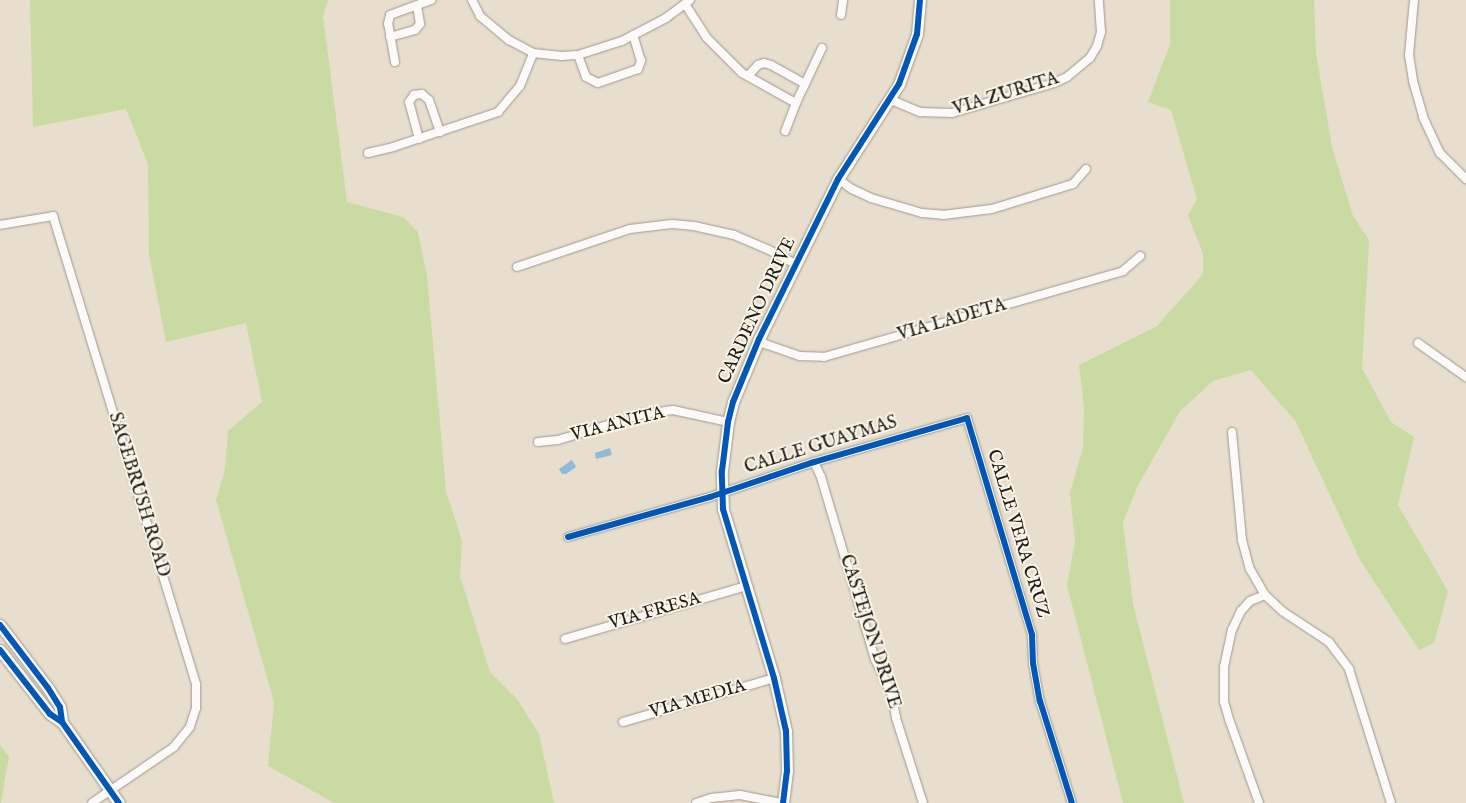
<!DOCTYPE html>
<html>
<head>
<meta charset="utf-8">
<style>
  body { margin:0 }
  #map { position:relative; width:1466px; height:803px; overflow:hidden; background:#e8dece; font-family:"IM FELL English",serif }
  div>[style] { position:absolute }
  .green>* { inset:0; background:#cadaa3 }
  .water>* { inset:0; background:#8fbad8 }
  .roads { filter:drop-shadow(0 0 1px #9e988f) drop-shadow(0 0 1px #9e988f) }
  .street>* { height:8px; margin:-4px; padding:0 4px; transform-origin:4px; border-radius:4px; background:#fcfaf8 }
  .secondary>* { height:11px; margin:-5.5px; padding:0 5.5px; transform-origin:5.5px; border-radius:5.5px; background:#fcfaf8 }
  .cycleway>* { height:6px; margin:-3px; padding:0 3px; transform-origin:3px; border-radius:3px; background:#0057b8 }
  span { translate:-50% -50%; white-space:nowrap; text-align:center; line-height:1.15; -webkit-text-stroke:4px #fcf5e5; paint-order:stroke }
  .street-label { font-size:18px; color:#1c1c1c }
</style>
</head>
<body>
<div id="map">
  <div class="green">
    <i style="clip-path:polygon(30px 0,328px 0,323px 16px,347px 202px,403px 217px,418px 232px,427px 276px,446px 491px,462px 541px,460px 576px,490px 672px,517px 699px,539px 734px,554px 803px,334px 803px,268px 766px,274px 702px,216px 500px,225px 469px,228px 431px,262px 402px,246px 323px,166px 342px,149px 254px,148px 164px,126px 109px,33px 127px)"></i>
    <i style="clip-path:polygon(1170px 0,1314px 0,1316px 53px,1332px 147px,1353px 216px,1369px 240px,1362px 368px,1391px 422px,1414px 437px,1398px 505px,1448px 591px,1434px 643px,1419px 650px,1360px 560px,1296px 422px,1251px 370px,1213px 381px,1180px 411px,1137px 487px,1123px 523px,1133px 604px,1184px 803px,1123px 803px,1067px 585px,1075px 540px,1070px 493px,1083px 447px,1084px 408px,1079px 365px,1157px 326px,1203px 274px,1203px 254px,1188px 215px,1197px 199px,1171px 110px,1148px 102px,1170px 44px)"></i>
    <i style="clip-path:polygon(0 745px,9px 757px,1px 803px,0 803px)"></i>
  </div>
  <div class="water">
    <i style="clip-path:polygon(610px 448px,612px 455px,596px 459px,595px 453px)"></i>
    <i style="clip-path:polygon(572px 460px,576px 467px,566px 474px,562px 474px,559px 469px)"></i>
  </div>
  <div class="roads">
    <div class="street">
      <i style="left:472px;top:0;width:18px;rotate:63deg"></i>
      <i style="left:480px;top:16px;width:38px;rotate:40deg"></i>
      <i style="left:509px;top:40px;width:27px;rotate:28deg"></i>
      <i style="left:533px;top:53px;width:29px;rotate:6deg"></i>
      <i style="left:562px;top:56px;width:16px;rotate:-4deg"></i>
      <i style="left:578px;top:55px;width:46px;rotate:-17.7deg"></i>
      <i style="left:622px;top:41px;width:50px;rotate:-27.6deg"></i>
      <i style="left:666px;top:18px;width:30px;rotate:-37deg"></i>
      <i style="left:1414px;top:0;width:55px;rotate:95.2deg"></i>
      <i style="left:1409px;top:55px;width:26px;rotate:81deg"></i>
      <i style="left:1413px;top:81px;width:37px;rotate:74deg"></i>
      <i style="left:1423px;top:117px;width:40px;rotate:65deg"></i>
      <i style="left:1440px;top:153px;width:37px;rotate:45deg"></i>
      <i style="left:685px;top:4px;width:40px;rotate:57.1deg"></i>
      <i style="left:707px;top:38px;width:49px;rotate:45deg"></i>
      <i style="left:742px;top:73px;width:62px;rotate:29.1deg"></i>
      <i style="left:796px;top:103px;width:30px;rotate:111deg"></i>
      <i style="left:841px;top:15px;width:15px;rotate:-82deg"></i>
      <i style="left:390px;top:37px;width:26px;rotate:-16deg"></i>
      <i style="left:415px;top:30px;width:8px;rotate:-50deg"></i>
      <i style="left:420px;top:24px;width:19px;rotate:-99deg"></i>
      <i style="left:578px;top:55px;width:23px;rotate:70deg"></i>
      <i style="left:586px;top:77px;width:13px;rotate:27deg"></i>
      <i style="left:598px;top:83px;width:42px;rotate:-19.3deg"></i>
      <i style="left:638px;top:69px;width:9px;rotate:-69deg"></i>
      <i style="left:641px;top:61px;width:27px;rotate:-107deg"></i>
      <i style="left:395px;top:62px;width:39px;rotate:-100deg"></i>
      <i style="left:388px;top:24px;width:9px;rotate:-77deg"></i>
      <i style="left:390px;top:15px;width:44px;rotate:-20.1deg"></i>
      <i style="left:748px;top:76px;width:15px;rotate:-48deg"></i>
      <i style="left:758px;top:65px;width:6px;rotate:-18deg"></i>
      <i style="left:764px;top:63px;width:7px;rotate:16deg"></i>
      <i style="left:771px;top:65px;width:39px;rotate:29deg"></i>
      <i style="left:889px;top:99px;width:34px;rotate:23deg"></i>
      <i style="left:920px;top:112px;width:32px;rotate:2deg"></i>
      <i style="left:952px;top:113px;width:106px;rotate:-16.4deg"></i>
      <i style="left:1054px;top:83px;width:14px;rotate:-25deg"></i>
      <i style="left:1067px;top:77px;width:30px;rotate:-40deg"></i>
      <i style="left:1090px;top:58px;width:14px;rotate:-60deg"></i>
      <i style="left:1097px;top:46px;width:15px;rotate:-74deg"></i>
      <i style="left:1101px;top:32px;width:32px;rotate:-94deg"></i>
      <i style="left:796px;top:103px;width:61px;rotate:-64.7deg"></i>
      <i style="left:419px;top:139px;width:38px;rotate:-105deg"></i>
      <i style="left:409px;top:102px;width:9px;rotate:-54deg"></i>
      <i style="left:414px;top:95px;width:8px;rotate:-7deg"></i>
      <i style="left:422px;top:94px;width:9px;rotate:41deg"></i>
      <i style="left:429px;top:100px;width:34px;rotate:71deg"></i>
      <i style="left:368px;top:153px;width:26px;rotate:-13deg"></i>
      <i style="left:393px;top:147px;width:111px;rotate:-18.4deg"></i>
      <i style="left:498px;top:112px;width:34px;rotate:-50deg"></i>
      <i style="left:520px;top:86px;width:35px;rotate:-68deg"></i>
      <i style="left:838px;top:179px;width:17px;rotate:36deg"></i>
      <i style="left:852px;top:189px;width:21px;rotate:25deg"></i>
      <i style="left:871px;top:198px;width:53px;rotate:16.4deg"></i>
      <i style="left:922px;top:213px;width:21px;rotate:5deg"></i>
      <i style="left:943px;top:215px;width:49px;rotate:-7deg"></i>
      <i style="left:992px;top:209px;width:85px;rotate:-17.2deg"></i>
      <i style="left:1073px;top:184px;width:20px;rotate:-49deg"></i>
      <i style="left:0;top:225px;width:54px;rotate:-9.6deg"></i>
      <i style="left:53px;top:216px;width:490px;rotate:73deg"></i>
      <i style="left:196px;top:685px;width:23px;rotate:90deg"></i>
      <i style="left:196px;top:708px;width:20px;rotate:108deg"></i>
      <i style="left:190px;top:727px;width:26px;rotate:129deg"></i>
      <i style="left:174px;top:747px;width:99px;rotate:145.7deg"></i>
      <i style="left:517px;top:267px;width:119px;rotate:-18.6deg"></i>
      <i style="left:630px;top:229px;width:42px;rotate:-6.8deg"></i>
      <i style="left:672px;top:224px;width:22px;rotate:5deg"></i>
      <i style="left:694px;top:226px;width:41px;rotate:12.7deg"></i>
      <i style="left:734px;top:235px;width:38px;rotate:23deg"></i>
      <i style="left:769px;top:250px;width:30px;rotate:28deg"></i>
      <i style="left:759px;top:339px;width:8px;rotate:40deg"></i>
      <i style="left:765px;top:344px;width:36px;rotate:19deg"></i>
      <i style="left:799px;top:356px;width:25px;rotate:2deg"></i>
      <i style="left:824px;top:357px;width:311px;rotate:-16deg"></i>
      <i style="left:1123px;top:271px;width:23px;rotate:-41deg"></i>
      <i style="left:1418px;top:343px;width:59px;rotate:35.3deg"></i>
      <i style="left:1232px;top:432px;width:108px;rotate:84.7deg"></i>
      <i style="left:1242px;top:540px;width:30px;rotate:75deg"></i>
      <i style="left:1250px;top:569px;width:30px;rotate:60deg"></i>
      <i style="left:1265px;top:595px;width:23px;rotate:43deg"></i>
      <i style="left:1282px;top:611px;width:56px;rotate:33.4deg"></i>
      <i style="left:1329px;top:642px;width:34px;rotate:53deg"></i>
      <i style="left:1349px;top:669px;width:140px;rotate:72.6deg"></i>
      <i style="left:538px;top:442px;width:20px;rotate:-6deg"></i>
      <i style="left:558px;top:440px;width:90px;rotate:-16.8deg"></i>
      <i style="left:644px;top:414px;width:29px;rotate:-8deg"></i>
      <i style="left:673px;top:410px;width:56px;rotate:12.3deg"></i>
      <i style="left:814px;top:462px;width:17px;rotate:65deg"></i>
      <i style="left:821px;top:477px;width:190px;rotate:73.5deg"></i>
      <i style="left:875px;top:659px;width:40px;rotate:65deg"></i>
      <i style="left:892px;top:695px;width:23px;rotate:80deg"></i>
      <i style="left:896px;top:718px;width:89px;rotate:72.4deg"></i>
      <i style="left:568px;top:537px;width:148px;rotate:-15.7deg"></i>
      <i style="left:710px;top:497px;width:110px;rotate:-18.6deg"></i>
      <i style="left:814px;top:462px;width:159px;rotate:-16deg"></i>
      <i style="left:967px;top:418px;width:227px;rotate:73.3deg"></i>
      <i style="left:1032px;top:635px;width:28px;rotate:88deg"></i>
      <i style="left:1033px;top:663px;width:39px;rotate:80deg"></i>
      <i style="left:1040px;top:701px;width:107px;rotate:72.6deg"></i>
      <i style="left:565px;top:639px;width:189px;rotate:-16.3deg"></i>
      <i style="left:623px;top:722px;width:157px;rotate:-16.2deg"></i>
      <i style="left:696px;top:803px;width:16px;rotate:-18deg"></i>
      <i style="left:711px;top:798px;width:29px;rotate:-6deg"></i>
      <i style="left:740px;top:795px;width:43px;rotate:10.8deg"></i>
      <i style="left:1259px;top:803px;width:89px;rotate:-109.7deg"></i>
      <i style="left:1229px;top:719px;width:18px;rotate:-106deg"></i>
      <i style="left:1224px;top:702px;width:35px;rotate:-90deg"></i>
      <i style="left:1224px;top:667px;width:38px;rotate:-78deg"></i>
      <i style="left:1232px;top:630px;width:21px;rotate:-65deg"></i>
      <i style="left:1241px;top:611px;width:13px;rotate:-48deg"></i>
      <i style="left:1250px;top:601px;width:16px;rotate:-22deg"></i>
    </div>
    <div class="secondary">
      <i style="left:0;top:625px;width:79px;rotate:52.7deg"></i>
      <i style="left:48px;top:688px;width:22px;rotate:58deg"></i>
      <i style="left:60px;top:707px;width:15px;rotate:82deg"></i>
      <i style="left:0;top:650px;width:81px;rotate:52deg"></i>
      <i style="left:50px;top:714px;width:14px;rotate:34deg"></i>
      <i style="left:62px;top:722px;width:99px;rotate:54.9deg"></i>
      <i style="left:783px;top:803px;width:32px;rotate:-83deg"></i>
      <i style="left:787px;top:771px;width:40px;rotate:-91.4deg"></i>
      <i style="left:786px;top:731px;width:54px;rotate:-102.8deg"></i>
      <i style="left:774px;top:678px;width:177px;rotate:-106.8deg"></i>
      <i style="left:723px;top:509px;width:38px;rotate:-92deg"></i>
      <i style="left:722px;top:471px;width:49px;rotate:-83deg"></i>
      <i style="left:728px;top:422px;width:21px;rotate:-76deg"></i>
      <i style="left:733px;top:402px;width:68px;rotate:-67.6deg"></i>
      <i style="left:759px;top:339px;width:178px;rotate:-63.7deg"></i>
      <i style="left:838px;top:179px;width:113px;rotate:-57.3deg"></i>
      <i style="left:899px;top:84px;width:53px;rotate:-70.2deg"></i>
      <i style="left:917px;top:34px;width:34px;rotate:-85deg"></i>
    </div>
  </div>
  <div class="cycleway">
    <i style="left:568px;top:537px;width:148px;rotate:-15.7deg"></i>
    <i style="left:710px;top:497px;width:110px;rotate:-18.6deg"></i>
    <i style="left:814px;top:462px;width:159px;rotate:-16deg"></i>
    <i style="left:967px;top:418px;width:227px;rotate:73.3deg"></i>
    <i style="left:1032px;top:635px;width:28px;rotate:88deg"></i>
    <i style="left:1033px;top:663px;width:39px;rotate:80deg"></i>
    <i style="left:1040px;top:701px;width:107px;rotate:72.6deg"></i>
    <i style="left:0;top:625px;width:79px;rotate:52.7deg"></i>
    <i style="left:48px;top:688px;width:22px;rotate:58deg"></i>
    <i style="left:60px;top:707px;width:15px;rotate:82deg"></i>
    <i style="left:0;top:650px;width:81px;rotate:52deg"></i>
    <i style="left:50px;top:714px;width:14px;rotate:34deg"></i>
    <i style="left:62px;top:722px;width:99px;rotate:54.9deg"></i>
    <i style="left:783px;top:803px;width:32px;rotate:-83deg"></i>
    <i style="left:787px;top:771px;width:40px;rotate:-91.4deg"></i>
    <i style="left:786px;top:731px;width:54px;rotate:-102.8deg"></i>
    <i style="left:774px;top:678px;width:177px;rotate:-106.8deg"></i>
    <i style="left:723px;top:509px;width:38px;rotate:-92deg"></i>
    <i style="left:722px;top:471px;width:49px;rotate:-83deg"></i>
    <i style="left:728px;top:422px;width:21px;rotate:-76deg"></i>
    <i style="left:733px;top:402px;width:68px;rotate:-67.6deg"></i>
    <i style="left:759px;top:339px;width:178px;rotate:-63.7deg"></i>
    <i style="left:838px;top:179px;width:113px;rotate:-57.3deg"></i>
    <i style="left:899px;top:84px;width:53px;rotate:-70.2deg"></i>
    <i style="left:917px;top:34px;width:34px;rotate:-85deg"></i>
  </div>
  <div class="street-label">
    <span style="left:1006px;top:95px;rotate:-17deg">VIA ZURITA</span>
    <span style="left:758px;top:311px;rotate:-65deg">CARDENO DRIVE</span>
    <span style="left:952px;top:321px;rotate:-16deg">VIA LADETA</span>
    <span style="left:618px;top:425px;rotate:-14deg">VIA ANITA</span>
    <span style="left:821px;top:446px;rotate:-17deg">CALLE GUAYMAS</span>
    <span style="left:138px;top:495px;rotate:73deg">SAGEBRUSH ROAD</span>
    <span style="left:1017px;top:534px;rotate:73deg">CALLE VERA CRUZ</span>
    <span style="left:655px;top:612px;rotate:-16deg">VIA FRESA</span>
    <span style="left:869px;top:632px;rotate:72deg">CASTEJON DRIVE</span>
    <span style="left:698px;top:700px;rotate:-16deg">VIA MEDIA</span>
  </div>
</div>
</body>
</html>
